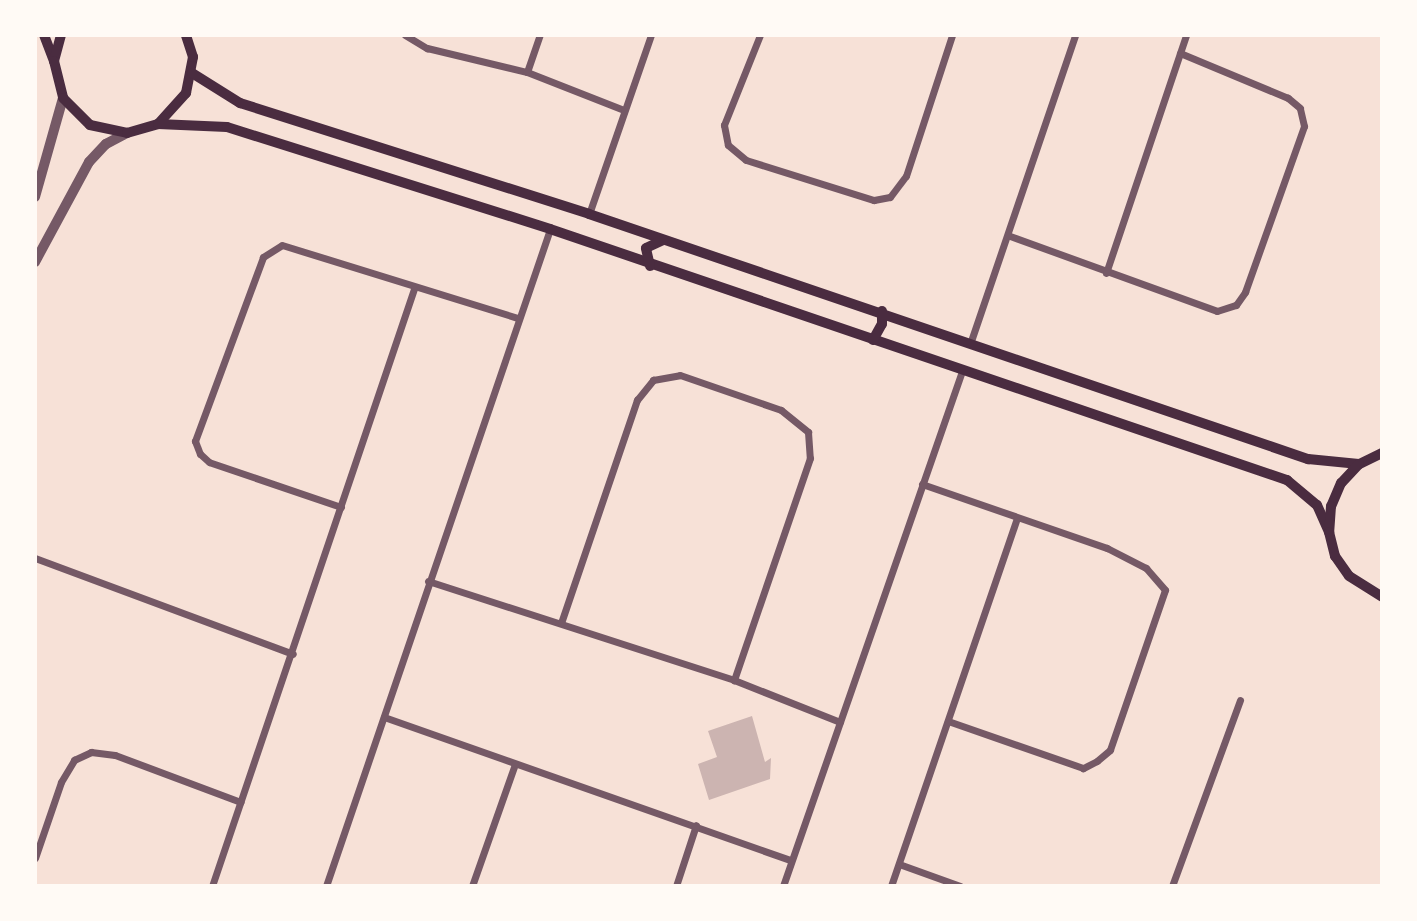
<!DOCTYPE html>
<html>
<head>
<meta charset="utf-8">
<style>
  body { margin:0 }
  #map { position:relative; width:1417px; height:921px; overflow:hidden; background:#f7e1d7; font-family:Montserrat,sans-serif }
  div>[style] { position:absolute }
  .building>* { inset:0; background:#ccb4b1 }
  .minor>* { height:7px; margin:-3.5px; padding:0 3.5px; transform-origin:3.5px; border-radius:3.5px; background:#755966 }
  .tertiary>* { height:10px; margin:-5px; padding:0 5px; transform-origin:5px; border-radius:5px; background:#755966 }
  .secondary>* { height:10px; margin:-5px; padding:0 5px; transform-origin:5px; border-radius:5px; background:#4a2c40 }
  span { translate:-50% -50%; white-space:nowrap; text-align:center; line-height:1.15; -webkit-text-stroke:7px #fffaf5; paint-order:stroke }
  .frame { position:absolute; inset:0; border:37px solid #fffaf5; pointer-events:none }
</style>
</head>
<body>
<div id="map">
  <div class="building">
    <i style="clip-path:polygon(752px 716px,765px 762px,771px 758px,770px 779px,709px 800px,698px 764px,717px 757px,708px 731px)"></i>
  </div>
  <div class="minor">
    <i style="left:405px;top:35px;width:26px;rotate:31deg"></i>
    <i style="left:427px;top:48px;width:103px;rotate:13.5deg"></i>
    <i style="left:527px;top:72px;width:104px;rotate:21.4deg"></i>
    <i style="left:760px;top:35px;width:97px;rotate:111.8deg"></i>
    <i style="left:724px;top:125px;width:20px;rotate:79deg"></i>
    <i style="left:728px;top:145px;width:23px;rotate:40deg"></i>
    <i style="left:746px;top:160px;width:134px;rotate:17.4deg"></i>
    <i style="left:874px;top:200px;width:16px;rotate:-11deg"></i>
    <i style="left:890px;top:197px;width:26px;rotate:-53deg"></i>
    <i style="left:906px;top:176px;width:148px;rotate:-71.9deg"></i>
    <i style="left:527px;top:72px;width:39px;rotate:-71deg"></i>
    <i style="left:589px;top:214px;width:189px;rotate:-70.9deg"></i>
    <i style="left:1010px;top:236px;width:220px;rotate:19.9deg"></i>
    <i style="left:1217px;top:311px;width:20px;rotate:-18deg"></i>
    <i style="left:1236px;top:305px;width:16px;rotate:-55deg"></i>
    <i style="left:1245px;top:292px;width:176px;rotate:-70.4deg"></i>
    <i style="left:1304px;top:126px;width:18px;rotate:-103deg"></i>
    <i style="left:1300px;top:108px;width:16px;rotate:-140deg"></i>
    <i style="left:1288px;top:98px;width:117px;rotate:-157.4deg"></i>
    <i style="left:1106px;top:273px;width:251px;rotate:-71.4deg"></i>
    <i style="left:970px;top:344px;width:326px;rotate:-71.2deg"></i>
    <i style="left:922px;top:484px;width:196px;rotate:19.1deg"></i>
    <i style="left:1107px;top:548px;width:44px;rotate:27.1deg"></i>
    <i style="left:1146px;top:568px;width:29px;rotate:49deg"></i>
    <i style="left:1165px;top:590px;width:169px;rotate:109deg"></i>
    <i style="left:1110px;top:750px;width:17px;rotate:140deg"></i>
    <i style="left:1097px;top:761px;width:16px;rotate:153deg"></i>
    <i style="left:1083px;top:768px;width:143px;rotate:-160.8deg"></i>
    <i style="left:341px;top:507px;width:139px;rotate:-161.2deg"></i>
    <i style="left:209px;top:462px;width:12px;rotate:-138deg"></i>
    <i style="left:200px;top:454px;width:14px;rotate:-111deg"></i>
    <i style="left:195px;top:441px;width:196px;rotate:-69.7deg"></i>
    <i style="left:263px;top:257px;width:22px;rotate:-32deg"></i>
    <i style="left:282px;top:245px;width:247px;rotate:17.2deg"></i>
    <i style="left:35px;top:558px;width:275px;rotate:20.4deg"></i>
    <i style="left:428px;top:581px;width:322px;rotate:17.9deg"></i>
    <i style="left:734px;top:680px;width:114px;rotate:21.6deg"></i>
    <i style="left:561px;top:623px;width:236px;rotate:-71.2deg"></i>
    <i style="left:637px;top:400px;width:26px;rotate:-51deg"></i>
    <i style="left:653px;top:380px;width:27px;rotate:-10deg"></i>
    <i style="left:680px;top:375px;width:107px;rotate:19.1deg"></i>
    <i style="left:781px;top:410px;width:35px;rotate:39deg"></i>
    <i style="left:808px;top:432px;width:26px;rotate:86deg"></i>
    <i style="left:810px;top:458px;width:235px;rotate:108.9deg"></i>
    <i style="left:384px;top:717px;width:431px;rotate:19.4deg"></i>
    <i style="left:35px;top:858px;width:80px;rotate:-71.1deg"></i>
    <i style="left:61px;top:782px;width:26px;rotate:-59deg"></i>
    <i style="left:74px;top:760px;width:19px;rotate:-25deg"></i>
    <i style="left:91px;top:752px;width:24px;rotate:7deg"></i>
    <i style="left:115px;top:755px;width:134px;rotate:20.5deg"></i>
    <i style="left:899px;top:864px;width:65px;rotate:19.8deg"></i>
    <i style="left:212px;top:886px;width:630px;rotate:-71.31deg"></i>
    <i style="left:326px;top:886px;width:694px;rotate:-71.17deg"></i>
    <i style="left:472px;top:886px;width:129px;rotate:-70.6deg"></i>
    <i style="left:676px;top:886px;width:64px;rotate:-71.8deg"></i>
    <i style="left:783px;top:886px;width:545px;rotate:-70.83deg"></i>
    <i style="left:891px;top:886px;width:389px;rotate:-71.1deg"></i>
    <i style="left:1172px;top:886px;width:198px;rotate:-69.9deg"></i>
  </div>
  <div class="tertiary">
    <i style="left:35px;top:197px;width:103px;rotate:-74.2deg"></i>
    <i style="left:35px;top:262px;width:114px;rotate:-61.6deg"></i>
    <i style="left:89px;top:162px;width:25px;rotate:-47deg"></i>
    <i style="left:106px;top:144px;width:24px;rotate:-28deg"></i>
  </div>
  <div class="secondary">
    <i style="left:44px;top:35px;width:28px;rotate:69deg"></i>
    <i style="left:61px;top:35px;width:27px;rotate:105deg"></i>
    <i style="left:54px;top:61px;width:38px;rotate:76deg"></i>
    <i style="left:63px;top:98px;width:38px;rotate:45deg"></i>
    <i style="left:90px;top:125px;width:38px;rotate:12deg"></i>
    <i style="left:127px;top:133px;width:32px;rotate:-16deg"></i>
    <i style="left:158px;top:124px;width:42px;rotate:-47.9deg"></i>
    <i style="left:186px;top:93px;width:37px;rotate:-79deg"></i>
    <i style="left:193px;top:57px;width:23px;rotate:-108deg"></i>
    <i style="left:192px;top:73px;width:57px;rotate:32deg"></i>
    <i style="left:240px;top:103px;width:366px;rotate:17.6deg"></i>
    <i style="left:589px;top:214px;width:760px;rotate:18.82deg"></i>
    <i style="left:1308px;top:459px;width:51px;rotate:5.6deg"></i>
    <i style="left:158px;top:124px;width:69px;rotate:2.5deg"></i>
    <i style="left:227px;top:127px;width:339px;rotate:17.5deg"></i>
    <i style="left:550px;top:229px;width:779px;rotate:18.81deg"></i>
    <i style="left:1287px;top:480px;width:39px;rotate:40deg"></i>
    <i style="left:1317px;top:505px;width:30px;rotate:66deg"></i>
    <i style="left:650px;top:266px;width:18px;rotate:-103deg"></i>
    <i style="left:646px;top:248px;width:19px;rotate:-25deg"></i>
    <i style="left:873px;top:340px;width:18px;rotate:-61deg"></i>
    <i style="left:882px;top:324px;width:13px;rotate:-90deg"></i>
    <i style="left:1382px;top:453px;width:25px;rotate:154deg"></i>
    <i style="left:1359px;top:464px;width:26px;rotate:133deg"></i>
    <i style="left:1341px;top:483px;width:25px;rotate:113deg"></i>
    <i style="left:1331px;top:506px;width:26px;rotate:94deg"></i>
    <i style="left:1329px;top:532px;width:25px;rotate:76deg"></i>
    <i style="left:1335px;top:556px;width:24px;rotate:55deg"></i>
    <i style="left:1349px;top:576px;width:39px;rotate:32deg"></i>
  </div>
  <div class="frame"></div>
</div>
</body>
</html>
